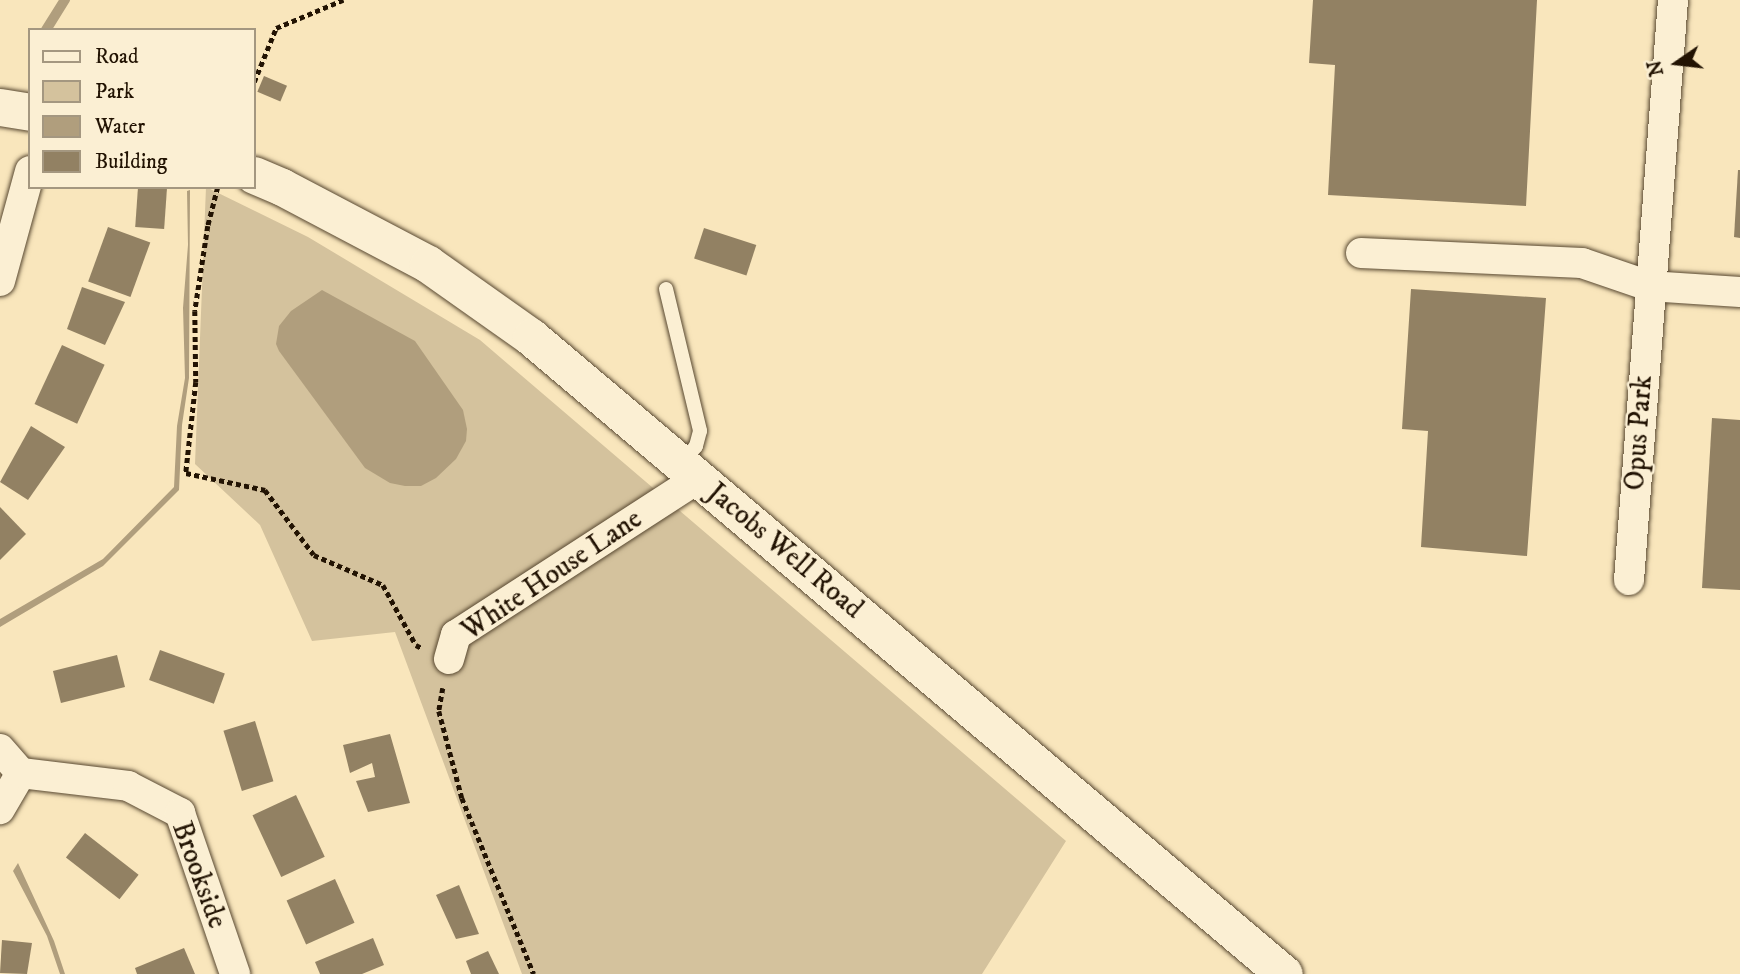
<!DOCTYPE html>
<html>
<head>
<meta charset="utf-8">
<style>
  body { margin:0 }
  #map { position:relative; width:1740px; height:974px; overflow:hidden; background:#f9e6bc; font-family:"IM FELL DW Pica",serif }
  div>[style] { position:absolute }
  .green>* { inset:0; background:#d4c29d }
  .water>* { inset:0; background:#b09e7d }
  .stream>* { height:10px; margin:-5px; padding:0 5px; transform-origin:5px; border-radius:5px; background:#b09e7d }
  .building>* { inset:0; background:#928163; transform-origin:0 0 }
  .path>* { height:4.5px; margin-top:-2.25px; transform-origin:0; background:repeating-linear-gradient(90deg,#221303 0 5px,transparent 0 8.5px) }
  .roads { filter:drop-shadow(0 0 2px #584831) drop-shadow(0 0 2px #584831) }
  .service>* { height:14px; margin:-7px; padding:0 7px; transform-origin:7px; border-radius:7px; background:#fbefd3 }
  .minor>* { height:30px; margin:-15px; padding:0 15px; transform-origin:15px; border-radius:15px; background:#fbefd3 }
  .tertiary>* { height:37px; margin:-18.5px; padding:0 18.5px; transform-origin:18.5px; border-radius:18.5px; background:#fbefd3 }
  span { translate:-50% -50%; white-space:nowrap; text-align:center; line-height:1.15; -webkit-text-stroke:5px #fbefd3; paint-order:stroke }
  .street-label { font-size:28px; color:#221303 }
  .legend { position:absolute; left:28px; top:28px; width:228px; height:161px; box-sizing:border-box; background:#fbefd3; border:2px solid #a49780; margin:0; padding:9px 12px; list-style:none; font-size:21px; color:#221303 }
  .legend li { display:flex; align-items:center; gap:14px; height:35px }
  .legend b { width:35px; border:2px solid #a49780 }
  .north { position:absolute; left:1642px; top:28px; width:70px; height:70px; -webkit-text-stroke:5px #fbefd3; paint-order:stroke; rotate:256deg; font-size:19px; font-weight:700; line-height:28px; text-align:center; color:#221303 }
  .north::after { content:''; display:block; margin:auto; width:24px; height:32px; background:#221303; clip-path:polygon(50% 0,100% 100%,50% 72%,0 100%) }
</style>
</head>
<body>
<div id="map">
  <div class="green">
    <i style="clip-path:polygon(206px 187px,308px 237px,480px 340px,1066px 841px,982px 974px,522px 974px,395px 632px,312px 641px,260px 525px,195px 464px)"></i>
  </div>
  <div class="water">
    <i style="clip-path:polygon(190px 190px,189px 378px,182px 425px,179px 490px,103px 566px,0 627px,0 619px,103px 559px,174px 487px,177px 426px,185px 378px,183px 308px,188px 245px,187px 191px)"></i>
    <i style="clip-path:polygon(322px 290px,415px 341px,463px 410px,467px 429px,466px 441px,456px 459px,436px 478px,421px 486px,405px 486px,390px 483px,365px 468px,279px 351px,276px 344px,279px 326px,291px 311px)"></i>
    <i style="clip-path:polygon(18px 863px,54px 941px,65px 974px,60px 974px,47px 936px,13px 871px)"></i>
  </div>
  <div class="stream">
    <i style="left:46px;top:30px;width:36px;rotate:-58deg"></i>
  </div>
  <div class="building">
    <i style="clip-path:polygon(1313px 0,1537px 0,1526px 206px,1328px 195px,1335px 65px,1309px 63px)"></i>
    <i style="left:264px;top:76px;width:25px;height:17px;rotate:23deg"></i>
    <i style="clip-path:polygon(1738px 170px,1740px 170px,1740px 238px,1734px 237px)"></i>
    <i style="left:138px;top:187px;width:29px;height:40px;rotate:4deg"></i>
    <i style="left:108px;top:227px;width:45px;height:58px;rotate:20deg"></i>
    <i style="left:704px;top:228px;width:55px;height:32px;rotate:18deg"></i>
    <i style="clip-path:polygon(82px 287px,125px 302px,105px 345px,67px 329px)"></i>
    <i style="clip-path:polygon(1411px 289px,1546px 298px,1527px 556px,1421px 547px,1428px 431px,1402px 429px)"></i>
    <i style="left:62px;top:345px;width:47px;height:65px;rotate:25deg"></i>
    <i style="clip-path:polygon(1712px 418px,1740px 420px,1740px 590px,1702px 588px)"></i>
    <i style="clip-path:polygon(31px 426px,65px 447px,28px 500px,0 482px)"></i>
    <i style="clip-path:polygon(0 507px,26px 534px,0 560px)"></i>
    <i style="left:160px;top:650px;width:69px;height:32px;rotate:20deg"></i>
    <i style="left:117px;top:655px;width:33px;height:66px;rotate:76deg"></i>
    <i style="left:255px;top:721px;width:63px;height:33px;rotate:73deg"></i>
    <i style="clip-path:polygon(390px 734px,410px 803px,368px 812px,356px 781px,375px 777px,372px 763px,350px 773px,343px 745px)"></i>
    <i style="left:296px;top:795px;width:68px;height:48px;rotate:65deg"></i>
    <i style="left:85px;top:833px;width:68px;height:31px;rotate:38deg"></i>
    <i style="left:335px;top:879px;width:48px;height:53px;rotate:66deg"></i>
    <i style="clip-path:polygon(459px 885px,479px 934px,456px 939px,436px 895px)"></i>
    <i style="clip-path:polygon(373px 938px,384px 965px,362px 974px,320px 974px,315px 962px)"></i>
    <i style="clip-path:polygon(2px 940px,32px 943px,27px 974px,0 973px)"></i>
    <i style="clip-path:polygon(184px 948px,195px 974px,137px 974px,135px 968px)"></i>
    <i style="clip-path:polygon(488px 951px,499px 974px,471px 974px,466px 961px)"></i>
  </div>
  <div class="path">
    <i style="left:254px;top:82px;width:58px;rotate:-67.8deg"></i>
    <i style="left:276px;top:28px;width:73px;rotate:-22.7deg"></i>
    <i style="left:218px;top:187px;width:40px;rotate:104.4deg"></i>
    <i style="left:208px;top:226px;width:86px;rotate:98.7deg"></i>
    <i style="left:195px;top:311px;width:71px;rotate:89.2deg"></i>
    <i style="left:196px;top:382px;width:92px;rotate:96.3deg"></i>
    <i style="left:186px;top:473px;width:81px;rotate:12.1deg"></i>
    <i style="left:265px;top:490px;width:81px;rotate:53deg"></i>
    <i style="left:314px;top:555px;width:75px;rotate:23.5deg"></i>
    <i style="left:383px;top:585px;width:68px;rotate:61.2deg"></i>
    <i style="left:416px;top:645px;width:7px;rotate:27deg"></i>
    <i style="left:443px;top:688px;width:23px;rotate:100deg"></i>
    <i style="left:439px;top:711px;width:90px;rotate:75.2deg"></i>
    <i style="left:462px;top:798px;width:190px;rotate:67.8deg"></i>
  </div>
  <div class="roads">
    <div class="service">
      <i style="left:666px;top:289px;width:146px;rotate:76.5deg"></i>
      <i style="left:700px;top:431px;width:16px;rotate:105deg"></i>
      <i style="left:696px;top:446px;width:22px;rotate:129deg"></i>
    </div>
    <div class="minor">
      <i style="left:1361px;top:253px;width:221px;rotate:2.6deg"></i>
      <i style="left:1582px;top:263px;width:71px;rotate:18.9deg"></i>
      <i style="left:1649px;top:286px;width:91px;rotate:3.8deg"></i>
      <i style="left:0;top:281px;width:114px;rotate:-74.7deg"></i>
      <i style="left:1629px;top:580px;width:582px;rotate:-85.66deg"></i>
      <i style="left:449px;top:659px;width:25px;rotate:-74deg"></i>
      <i style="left:456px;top:635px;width:289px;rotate:-32.9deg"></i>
      <i style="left:0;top:749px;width:32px;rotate:49deg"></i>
      <i style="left:21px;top:773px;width:42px;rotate:120.3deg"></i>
      <i style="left:21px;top:773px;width:108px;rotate:6.9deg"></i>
      <i style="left:128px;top:786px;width:59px;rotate:27.4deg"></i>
      <i style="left:180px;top:813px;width:170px;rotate:71.1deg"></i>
    </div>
    <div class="tertiary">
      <i style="left:0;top:107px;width:30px;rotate:9deg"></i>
      <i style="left:254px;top:175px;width:30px;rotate:23deg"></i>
      <i style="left:282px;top:187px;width:165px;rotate:27.8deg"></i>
      <i style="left:428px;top:264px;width:126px;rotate:35.3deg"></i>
      <i style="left:531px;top:337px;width:986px;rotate:40.23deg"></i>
    </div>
  </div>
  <div class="street-label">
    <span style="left:1639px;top:433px;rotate:-86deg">Opus Park</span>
    <span style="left:785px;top:551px;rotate:40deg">Jacobs Well Road</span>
    <span style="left:552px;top:575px;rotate:-34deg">White House Lane</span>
    <span style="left:199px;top:875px;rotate:70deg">Brookside</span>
  </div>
  <ul class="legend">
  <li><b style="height:9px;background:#fbefd3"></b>Road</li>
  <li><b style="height:19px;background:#d4c29d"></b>Park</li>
  <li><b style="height:19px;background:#b09e7d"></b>Water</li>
  <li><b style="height:19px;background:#928163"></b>Building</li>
  </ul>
  <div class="north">N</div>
</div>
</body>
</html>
